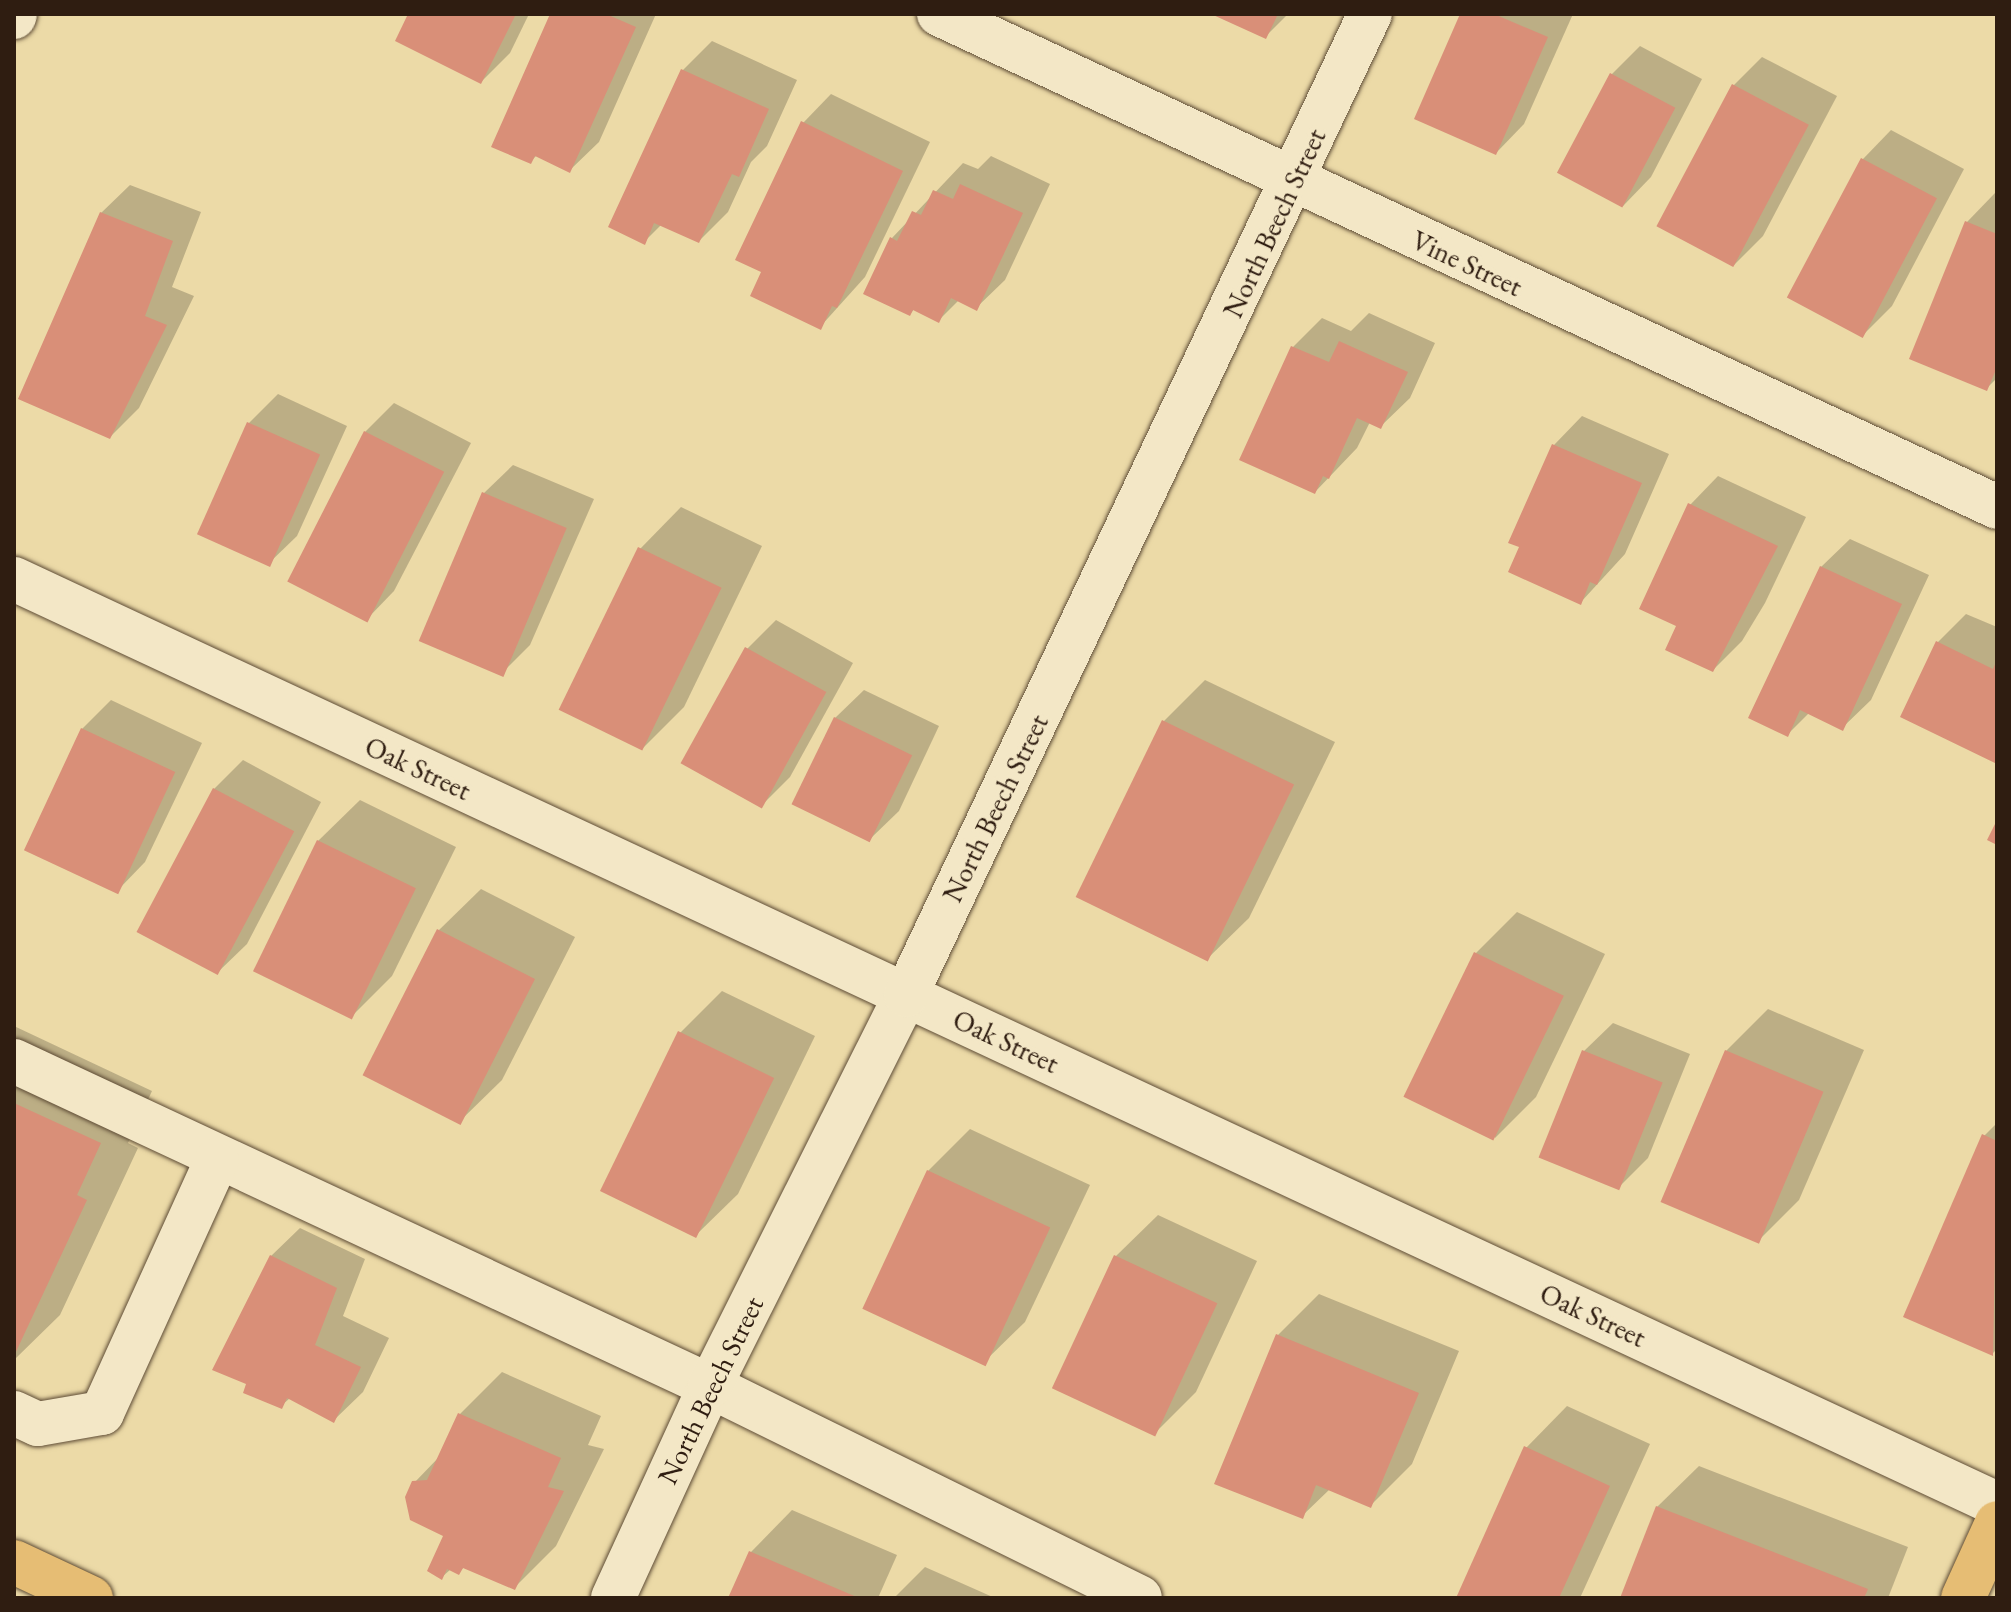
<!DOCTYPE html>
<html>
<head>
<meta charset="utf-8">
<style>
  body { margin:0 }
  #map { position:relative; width:2011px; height:1612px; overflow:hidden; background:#ecdaa7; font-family:"EB Garamond",serif }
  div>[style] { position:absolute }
  .shadow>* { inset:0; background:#0003 }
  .building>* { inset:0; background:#d98f78; transform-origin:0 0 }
  .roads { filter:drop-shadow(0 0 2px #5e4c36) drop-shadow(0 0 2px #5e4c36) }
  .minor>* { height:44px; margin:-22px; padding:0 22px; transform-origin:22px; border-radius:22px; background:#f3e7c6 }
  .major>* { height:44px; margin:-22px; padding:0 22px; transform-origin:22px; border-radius:22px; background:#e6bd74 }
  span { translate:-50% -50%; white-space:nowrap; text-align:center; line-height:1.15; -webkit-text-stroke:8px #f3e7c6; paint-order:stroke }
  .street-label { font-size:28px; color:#2f1d11 }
  .frame { position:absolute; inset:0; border:16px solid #2f1d11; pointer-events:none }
</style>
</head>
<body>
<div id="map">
  <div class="shadow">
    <i style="clip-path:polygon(410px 14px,529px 14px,510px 53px,481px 82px)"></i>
    <i style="clip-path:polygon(552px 14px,656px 14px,599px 142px,570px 170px,537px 155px,530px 162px)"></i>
    <i style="clip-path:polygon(1216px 14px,1288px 14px,1265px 37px)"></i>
    <i style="clip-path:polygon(1462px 14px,1573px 14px,1524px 124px,1496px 153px)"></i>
    <i style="clip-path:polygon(712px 41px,797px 80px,767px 146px,751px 162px,728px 212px,699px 241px,662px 224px,644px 242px,683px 70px)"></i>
    <i style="clip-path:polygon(1640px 46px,1702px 79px,1651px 177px,1623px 206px,1612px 74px)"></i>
    <i style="clip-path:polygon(1762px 57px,1837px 96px,1763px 236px,1734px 265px,1734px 85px)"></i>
    <i style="clip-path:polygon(831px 94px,930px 142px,865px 277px,820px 327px,763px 271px,803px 123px)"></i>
    <i style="clip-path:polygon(1891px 130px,1964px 169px,1892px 306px,1863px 335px,1863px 159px)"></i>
    <i style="clip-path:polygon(991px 156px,1050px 184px,1005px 280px,976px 308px,959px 300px,939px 320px,915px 308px,910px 314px,892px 238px,963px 163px,978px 169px)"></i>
    <i style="clip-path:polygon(130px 185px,201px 212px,172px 287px,194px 296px,139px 408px,110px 437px,101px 213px)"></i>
    <i style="clip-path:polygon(1995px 193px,1997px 378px,1987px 388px,1967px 222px)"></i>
    <i style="clip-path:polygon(1369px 313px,1435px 343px,1410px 398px,1381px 426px,1370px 422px,1357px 448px,1315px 492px,1293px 347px,1322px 318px,1351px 331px)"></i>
    <i style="clip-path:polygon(278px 394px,347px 426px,297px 536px,268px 564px,249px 423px)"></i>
    <i style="clip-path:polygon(394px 403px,471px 443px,394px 591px,366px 620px,365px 432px)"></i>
    <i style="clip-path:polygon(1582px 416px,1669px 454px,1625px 554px,1581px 602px,1522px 546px,1511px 542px,1554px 445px)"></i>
    <i style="clip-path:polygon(513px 465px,594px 499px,530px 645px,502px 673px,484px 493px)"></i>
    <i style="clip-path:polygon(1718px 476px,1806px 517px,1765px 603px,1742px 641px,1713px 670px,1679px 625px,1690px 505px)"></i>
    <i style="clip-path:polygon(681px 507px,762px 546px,684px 707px,643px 748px,640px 549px)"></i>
    <i style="clip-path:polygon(1850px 539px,1929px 575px,1871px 700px,1842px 728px,1809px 713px,1788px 734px,1821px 567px)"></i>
    <i style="clip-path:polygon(1966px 614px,1997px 627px,1997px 762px,1937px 643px)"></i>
    <i style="clip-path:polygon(776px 620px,853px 663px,790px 777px,761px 806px,747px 649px)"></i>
    <i style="clip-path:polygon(1205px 680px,1335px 742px,1249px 918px,1207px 959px,1164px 721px)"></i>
    <i style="clip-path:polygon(864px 690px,939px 726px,899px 811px,870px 839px,835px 718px)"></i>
    <i style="clip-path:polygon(111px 700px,202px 743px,145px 862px,117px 891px,82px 729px)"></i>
    <i style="clip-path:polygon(243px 760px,321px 802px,247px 944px,218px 972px,214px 789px)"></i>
    <i style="clip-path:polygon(360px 800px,456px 847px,392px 976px,351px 1017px,318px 841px)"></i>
    <i style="clip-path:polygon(481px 889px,575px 937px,502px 1080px,460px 1121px,439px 930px)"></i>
    <i style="clip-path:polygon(1517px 912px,1605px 954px,1536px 1097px,1495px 1138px,1476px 953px)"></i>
    <i style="clip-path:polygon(722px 991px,815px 1036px,738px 1194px,696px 1235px,680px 1033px)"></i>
    <i style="clip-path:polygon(1768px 1009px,1864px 1050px,1799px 1200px,1758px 1241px,1726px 1051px)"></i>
    <i style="clip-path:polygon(1613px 1023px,1690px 1054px,1648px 1158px,1619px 1187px,1584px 1051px)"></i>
    <i style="clip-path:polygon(14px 1026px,152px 1091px,128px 1143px,138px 1148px,60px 1315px,14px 1360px)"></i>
    <i style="clip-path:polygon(1997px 1123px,1997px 1349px,1993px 1353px,1984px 1136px)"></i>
    <i style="clip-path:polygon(970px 1129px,1090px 1185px,1025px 1322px,983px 1363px,864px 1307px,928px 1171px)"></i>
    <i style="clip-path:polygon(1158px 1215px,1257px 1261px,1196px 1392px,1154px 1434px,1116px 1256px)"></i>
    <i style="clip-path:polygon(300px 1228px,365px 1259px,343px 1316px,389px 1338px,363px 1392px,334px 1420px,290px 1398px,281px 1406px,271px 1256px)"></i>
    <i style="clip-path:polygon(1319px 1294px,1459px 1351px,1412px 1464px,1370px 1506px,1330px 1489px,1302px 1516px,1278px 1335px)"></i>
    <i style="clip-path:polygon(502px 1372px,601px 1416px,588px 1445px,604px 1449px,556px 1546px,514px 1588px,465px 1566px,458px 1573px,451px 1569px,442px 1577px,446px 1536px,414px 1483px,440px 1456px,460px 1414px)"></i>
    <i style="clip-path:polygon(1567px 1406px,1650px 1444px,1580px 1598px,1458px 1598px,1526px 1448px)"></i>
    <i style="clip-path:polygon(1699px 1466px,1908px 1547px,1888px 1598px,1626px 1598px,1657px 1507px)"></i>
    <i style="clip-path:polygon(792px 1510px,897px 1555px,878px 1598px,730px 1598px,751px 1552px)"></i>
    <i style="clip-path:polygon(925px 1567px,995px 1598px,894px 1598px)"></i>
  </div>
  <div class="building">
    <i style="clip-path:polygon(408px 14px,516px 14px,481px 84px,395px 41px)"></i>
    <i style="clip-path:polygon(550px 14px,606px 14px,636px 27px,570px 173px,535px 156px,531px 164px,491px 147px)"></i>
    <i style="clip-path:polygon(1211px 14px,1278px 14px,1266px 39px)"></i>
    <i style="clip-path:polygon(1460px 14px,1494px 14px,1548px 37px,1496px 155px,1414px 119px)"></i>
    <i style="clip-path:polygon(681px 69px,769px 109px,739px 177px,732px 174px,699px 243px,654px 223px,645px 245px,608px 227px)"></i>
    <i style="left:1610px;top:73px;width:74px;height:113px;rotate:28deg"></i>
    <i style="left:1732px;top:84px;width:87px;height:161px;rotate:28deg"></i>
    <i style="clip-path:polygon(801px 121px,903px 171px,837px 308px,832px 306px,821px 330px,750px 296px,761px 272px,735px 260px)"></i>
    <i style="left:1861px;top:158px;width:86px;height:158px;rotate:28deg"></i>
    <i style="clip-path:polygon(960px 184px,1023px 213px,977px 311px,951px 298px,939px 323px,913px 310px,910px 316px,863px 294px,890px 237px,897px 241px,912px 211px,921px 215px,933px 190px,953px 199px)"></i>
    <i style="clip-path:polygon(100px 212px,173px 241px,145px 316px,167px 325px,110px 439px,18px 399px)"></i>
    <i style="clip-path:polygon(1965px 221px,1997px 234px,1997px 367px,1987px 391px,1909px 359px)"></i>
    <i style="clip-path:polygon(1339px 341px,1408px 372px,1381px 429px,1357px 418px,1329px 479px,1323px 476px,1315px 494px,1239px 460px,1291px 346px,1329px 362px)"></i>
    <i style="left:247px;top:422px;width:80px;height:123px;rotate:24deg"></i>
    <i style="left:364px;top:431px;width:90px;height:169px;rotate:27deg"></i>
    <i style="clip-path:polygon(1552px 444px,1642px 483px,1597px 585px,1590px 582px,1581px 605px,1508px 572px,1519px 547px,1508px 543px)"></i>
    <i style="left:482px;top:492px;width:92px;height:162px;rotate:23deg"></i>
    <i style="clip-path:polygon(1688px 503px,1778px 546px,1713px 672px,1665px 650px,1676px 626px,1639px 609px)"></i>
    <i style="left:638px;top:547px;width:93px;height:181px;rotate:26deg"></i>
    <i style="clip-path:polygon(1820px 566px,1902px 604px,1843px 731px,1800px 710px,1788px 737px,1748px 718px)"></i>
    <i style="clip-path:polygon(1936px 641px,1993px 669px,1997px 660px,1997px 764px,1900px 717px)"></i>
    <i style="left:745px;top:647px;width:93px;height:133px;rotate:29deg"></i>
    <i style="left:834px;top:717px;width:87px;height:97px;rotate:26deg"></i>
    <i style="left:1162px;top:720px;width:147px;height:197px;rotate:26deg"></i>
    <i style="left:81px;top:728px;width:104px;height:135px;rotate:25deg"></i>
    <i style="left:213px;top:788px;width:92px;height:163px;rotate:28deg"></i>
    <i style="clip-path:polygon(1997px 820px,1997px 845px,1987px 840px)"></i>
    <i style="left:317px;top:840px;width:110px;height:146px;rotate:26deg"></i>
    <i style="left:437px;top:929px;width:110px;height:164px;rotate:27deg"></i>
    <i style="left:1474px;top:952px;width:100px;height:161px;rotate:26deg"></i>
    <i style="left:678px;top:1031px;width:107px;height:178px;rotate:26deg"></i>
    <i style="left:1582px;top:1050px;width:87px;height:116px;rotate:22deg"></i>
    <i style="left:1725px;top:1050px;width:107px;height:165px;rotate:23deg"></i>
    <i style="clip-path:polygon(14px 1103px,101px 1143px,77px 1195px,87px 1200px,14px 1356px)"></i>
    <i style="clip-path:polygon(1982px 1134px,1997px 1141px,1993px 1356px,1903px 1317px)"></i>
    <i style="left:927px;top:1170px;width:136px;height:153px;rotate:25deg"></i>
    <i style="clip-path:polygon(270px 1255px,337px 1288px,315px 1345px,361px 1367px,334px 1423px,287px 1398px,282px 1409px,243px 1393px,246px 1384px,212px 1370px)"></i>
    <i style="left:1114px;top:1255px;width:114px;height:147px;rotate:25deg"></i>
    <i style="clip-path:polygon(1276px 1334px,1419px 1393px,1371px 1508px,1316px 1485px,1303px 1519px,1214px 1484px)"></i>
    <i style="clip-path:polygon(458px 1413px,561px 1458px,548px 1487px,564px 1491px,515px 1590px,463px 1568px,459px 1575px,447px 1569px,442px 1580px,427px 1571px,443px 1536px,410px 1520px,405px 1497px,412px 1481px,427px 1480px)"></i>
    <i style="clip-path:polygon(1524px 1446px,1610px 1486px,1559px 1598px,1456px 1598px)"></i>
    <i style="clip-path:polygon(1656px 1506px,1868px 1589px,1864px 1598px,1620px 1598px)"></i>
    <i style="clip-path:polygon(749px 1551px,859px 1598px,728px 1598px)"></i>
  </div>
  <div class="roads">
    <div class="minor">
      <i style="left:939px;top:14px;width:1167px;rotate:24.98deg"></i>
      <i style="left:14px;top:17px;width:3px;rotate:-72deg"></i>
      <i style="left:14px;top:579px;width:2188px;rotate:25.01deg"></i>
      <i style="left:14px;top:1061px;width:768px;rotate:25.03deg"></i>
      <i style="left:710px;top:1386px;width:479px;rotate:26.2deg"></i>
      <i style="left:14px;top:1413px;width:26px;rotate:25deg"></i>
      <i style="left:38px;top:1424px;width:65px;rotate:-9.8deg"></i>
      <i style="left:102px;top:1413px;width:278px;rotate:-65.6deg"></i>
      <i style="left:613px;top:1598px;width:233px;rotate:-65.4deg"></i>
      <i style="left:710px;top:1386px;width:437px;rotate:-63.4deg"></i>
      <i style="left:906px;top:995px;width:1085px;rotate:-64.69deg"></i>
    </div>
    <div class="major">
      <i style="left:14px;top:1562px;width:85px;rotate:25.1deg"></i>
      <i style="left:1963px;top:1598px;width:82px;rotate:-65.6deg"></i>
    </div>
  </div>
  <div class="street-label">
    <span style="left:1274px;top:223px;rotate:-65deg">North Beech Street</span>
    <span style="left:1467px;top:263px;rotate:25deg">Vine Street</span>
    <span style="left:418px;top:768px;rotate:25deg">Oak Street</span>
    <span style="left:995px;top:808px;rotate:-64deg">North Beech Street</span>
    <span style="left:1006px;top:1041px;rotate:25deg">Oak Street</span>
    <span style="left:1593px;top:1315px;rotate:25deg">Oak Street</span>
    <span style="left:710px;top:1390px;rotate:-64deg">North Beech Street</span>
  </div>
  <div class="frame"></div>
</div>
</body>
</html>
